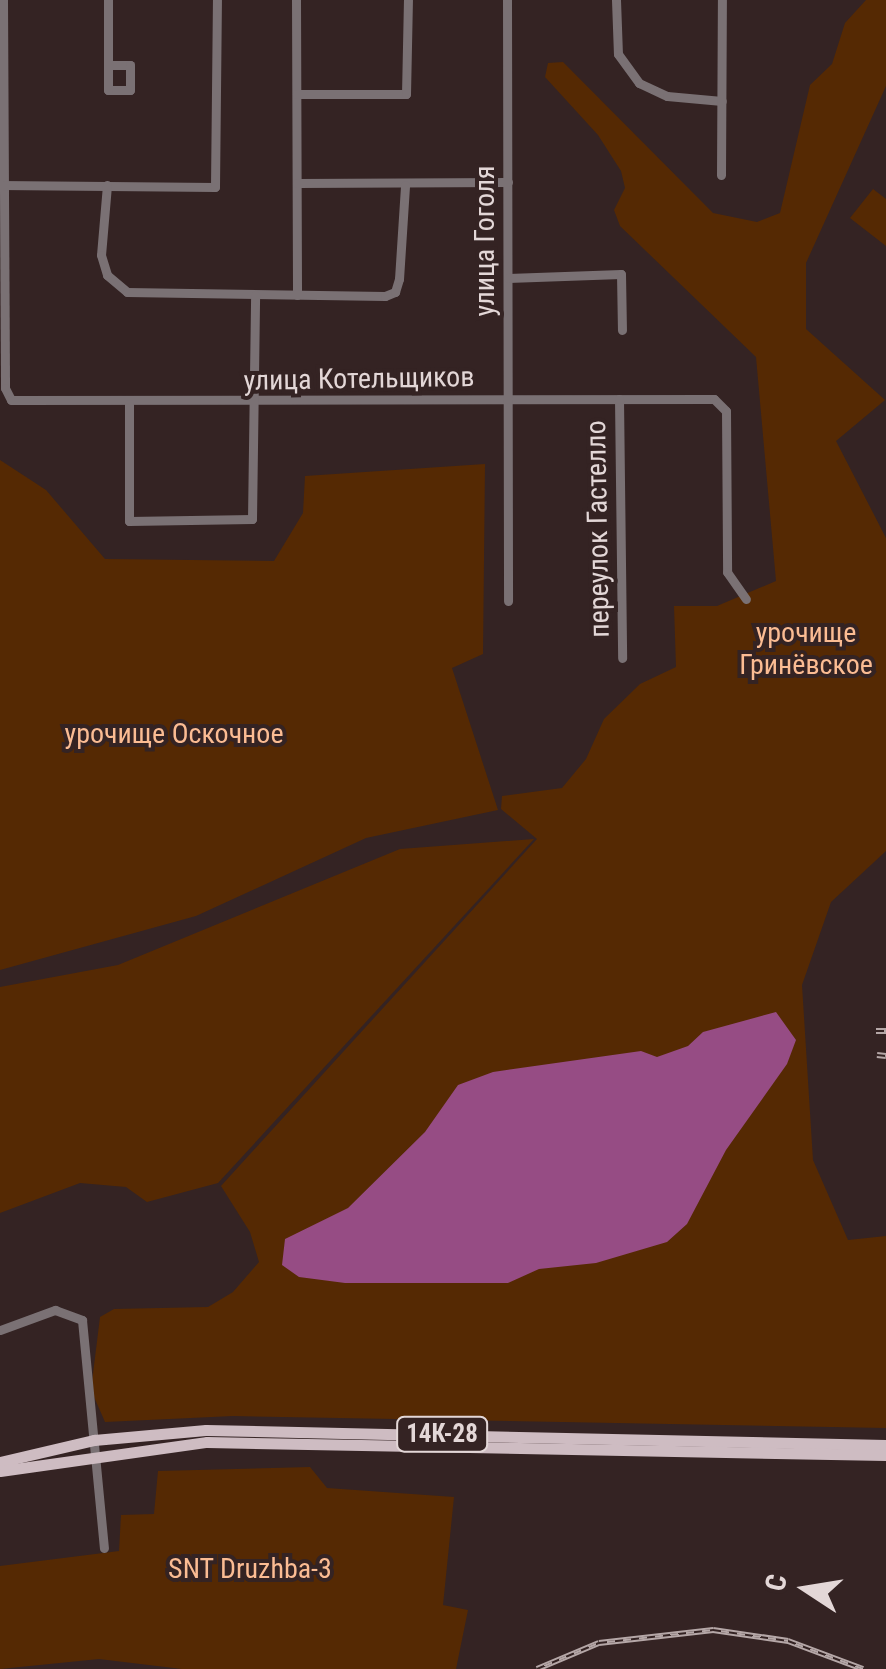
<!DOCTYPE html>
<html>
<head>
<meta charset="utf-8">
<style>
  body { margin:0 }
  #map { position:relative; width:886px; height:1669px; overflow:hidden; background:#342323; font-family:"Roboto Condensed",sans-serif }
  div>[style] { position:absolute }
  .green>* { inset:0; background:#552903 }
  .water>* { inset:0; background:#964c84 }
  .minor>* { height:9px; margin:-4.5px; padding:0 4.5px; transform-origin:4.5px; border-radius:4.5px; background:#7a7174 }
  .major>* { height:11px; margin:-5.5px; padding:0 5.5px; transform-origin:5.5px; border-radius:5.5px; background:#cebcc2 }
  .rail>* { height:6px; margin-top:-3px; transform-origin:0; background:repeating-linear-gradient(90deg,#342323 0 8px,#b5a7a7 0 16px); box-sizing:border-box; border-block:2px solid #b5a7a7 }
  span { translate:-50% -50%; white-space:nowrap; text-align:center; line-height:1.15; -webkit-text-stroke:8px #342323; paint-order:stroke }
  .shield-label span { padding:2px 8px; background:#342323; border:2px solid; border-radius:8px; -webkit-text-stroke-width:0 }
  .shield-label { font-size:25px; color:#e3d7d7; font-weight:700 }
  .street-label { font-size:28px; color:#e3d7d7 }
  .park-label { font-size:28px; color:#fbbc93 }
  .north { position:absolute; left:756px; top:1539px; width:100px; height:100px; -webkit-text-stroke:8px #342323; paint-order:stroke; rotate:282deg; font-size:28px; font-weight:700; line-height:40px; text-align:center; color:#e3d7d7 }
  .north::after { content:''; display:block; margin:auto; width:35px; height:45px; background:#e3d7d7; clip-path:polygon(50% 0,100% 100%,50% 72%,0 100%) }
</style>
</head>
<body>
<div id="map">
  <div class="green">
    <i style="clip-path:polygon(866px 0,886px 0,886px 86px,806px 263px,806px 329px,885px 400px,836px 441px,886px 538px,886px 851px,831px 902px,802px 985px,813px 1160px,848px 1240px,886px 1236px,886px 1428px,233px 1416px,105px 1422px,91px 1390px,100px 1317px,114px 1309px,208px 1307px,233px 1292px,259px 1262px,250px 1232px,221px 1186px,537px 839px,501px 809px,502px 796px,562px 788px,586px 759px,604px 719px,640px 684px,676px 667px,674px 606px,717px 606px,776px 581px,756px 357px,620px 226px,614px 210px,625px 188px,621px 171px,598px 135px,545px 77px,548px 63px,563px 62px,713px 213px,757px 222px,780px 213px,810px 85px,832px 64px,845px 23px)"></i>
    <i style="clip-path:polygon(873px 189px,886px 199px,886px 246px,850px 218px)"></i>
    <i style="clip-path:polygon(0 460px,46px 490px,105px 559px,274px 561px,303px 513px,305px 476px,485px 464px,483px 654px,452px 668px,498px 810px,366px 838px,196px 916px,0 970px)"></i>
    <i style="clip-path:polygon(534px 839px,218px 1183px,147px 1202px,126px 1187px,80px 1183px,0 1213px,0 987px,118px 965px,400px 849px)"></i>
    <i style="clip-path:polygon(310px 1467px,327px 1488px,454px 1497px,443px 1605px,468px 1610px,456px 1669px,182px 1669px,99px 1659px,0 1669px,0 1566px,119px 1551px,121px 1515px,154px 1514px,158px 1471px)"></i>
  </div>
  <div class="water">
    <i style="clip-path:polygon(776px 1012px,796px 1040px,787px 1064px,726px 1150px,687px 1224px,667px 1242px,596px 1263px,539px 1269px,508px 1283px,345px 1283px,299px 1277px,282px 1265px,285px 1239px,348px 1208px,425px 1132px,458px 1085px,493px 1072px,641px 1051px,657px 1057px,688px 1046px,703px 1032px)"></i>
  </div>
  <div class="minor">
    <i style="left:3px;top:0;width:388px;rotate:89.7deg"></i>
    <i style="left:5px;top:388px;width:13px;rotate:63deg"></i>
    <i style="left:11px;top:400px;width:703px;rotate:-0.08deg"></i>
    <i style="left:714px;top:399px;width:17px;rotate:45deg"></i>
    <i style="left:726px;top:411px;width:161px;rotate:89.6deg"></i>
    <i style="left:727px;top:572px;width:33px;rotate:55deg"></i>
    <i style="left:296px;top:0;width:295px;rotate:89.8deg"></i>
    <i style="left:507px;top:0;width:601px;rotate:89.9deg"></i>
    <i style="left:616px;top:0;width:54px;rotate:87.9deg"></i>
    <i style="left:618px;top:54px;width:36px;rotate:54deg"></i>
    <i style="left:639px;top:83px;width:31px;rotate:25deg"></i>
    <i style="left:667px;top:96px;width:55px;rotate:5.2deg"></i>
    <i style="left:108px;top:65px;width:22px"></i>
    <i style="left:130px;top:65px;width:25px;rotate:90deg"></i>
    <i style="left:130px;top:90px;width:22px;rotate:180deg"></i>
    <i style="left:108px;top:90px;width:90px;rotate:-90deg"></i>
    <i style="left:297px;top:94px;width:109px"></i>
    <i style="left:406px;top:94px;width:94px;rotate:-88.8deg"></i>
    <i style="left:721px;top:175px;width:175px;rotate:-89.7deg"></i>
    <i style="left:297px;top:183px;width:211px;rotate:-0.3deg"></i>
    <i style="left:0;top:185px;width:215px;rotate:0.5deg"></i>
    <i style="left:215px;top:187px;width:187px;rotate:-89.4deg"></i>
    <i style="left:107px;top:185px;width:70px;rotate:94.9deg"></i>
    <i style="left:101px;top:255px;width:21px;rotate:73deg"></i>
    <i style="left:107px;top:275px;width:26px;rotate:40deg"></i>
    <i style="left:127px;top:292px;width:258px;rotate:0.9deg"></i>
    <i style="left:385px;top:296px;width:11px;rotate:-22deg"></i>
    <i style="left:395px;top:292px;width:14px;rotate:-73deg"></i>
    <i style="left:399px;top:279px;width:94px;rotate:-86.3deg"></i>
    <i style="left:508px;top:278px;width:113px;rotate:-2deg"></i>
    <i style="left:621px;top:274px;width:56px;rotate:89deg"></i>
    <i style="left:619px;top:399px;width:259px;rotate:89.3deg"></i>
    <i style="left:129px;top:404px;width:117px;rotate:90deg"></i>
    <i style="left:129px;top:521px;width:123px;rotate:-0.9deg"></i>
    <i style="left:252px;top:519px;width:224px;rotate:-89.2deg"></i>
    <i style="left:0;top:1330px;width:59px;rotate:-20deg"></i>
    <i style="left:55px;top:1310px;width:29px;rotate:20deg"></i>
    <i style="left:82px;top:1320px;width:229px;rotate:84.5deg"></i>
  </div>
  <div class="major">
    <i style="left:0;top:1462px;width:97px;rotate:-13.2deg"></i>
    <i style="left:94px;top:1440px;width:112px;rotate:-5.1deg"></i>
    <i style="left:206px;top:1430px;width:680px;rotate:1.26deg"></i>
    <i style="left:0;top:1471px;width:209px;rotate:-8deg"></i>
    <i style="left:207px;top:1442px;width:679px;rotate:1.1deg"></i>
  </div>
  <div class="rail">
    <i style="left:876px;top:1031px;width:10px"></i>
    <i style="left:877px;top:1055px;width:9px;rotate:6deg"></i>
    <i style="left:537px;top:1669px;width:67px;rotate:-22.8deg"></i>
    <i style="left:599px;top:1643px;width:115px;rotate:-6.5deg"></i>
    <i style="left:713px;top:1630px;width:76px;rotate:8.3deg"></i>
    <i style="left:788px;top:1641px;width:80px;rotate:20.5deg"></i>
  </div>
  <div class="shield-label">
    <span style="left:442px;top:1434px">14К-28</span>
  </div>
  <div class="street-label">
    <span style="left:485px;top:241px;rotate:-90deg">улица Гоголя</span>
    <span style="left:359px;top:379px;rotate:-1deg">улица Котельщиков</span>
    <span style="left:598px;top:529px;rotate:-91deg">переулок Гастелло</span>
  </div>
  <div class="park-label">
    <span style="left:806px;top:649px">урочище<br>Гринёвское</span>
    <span style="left:174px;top:734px">урочище Оскочное</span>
    <span style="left:250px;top:1569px">SNT Druzhba-3</span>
  </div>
  <div class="north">С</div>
</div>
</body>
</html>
